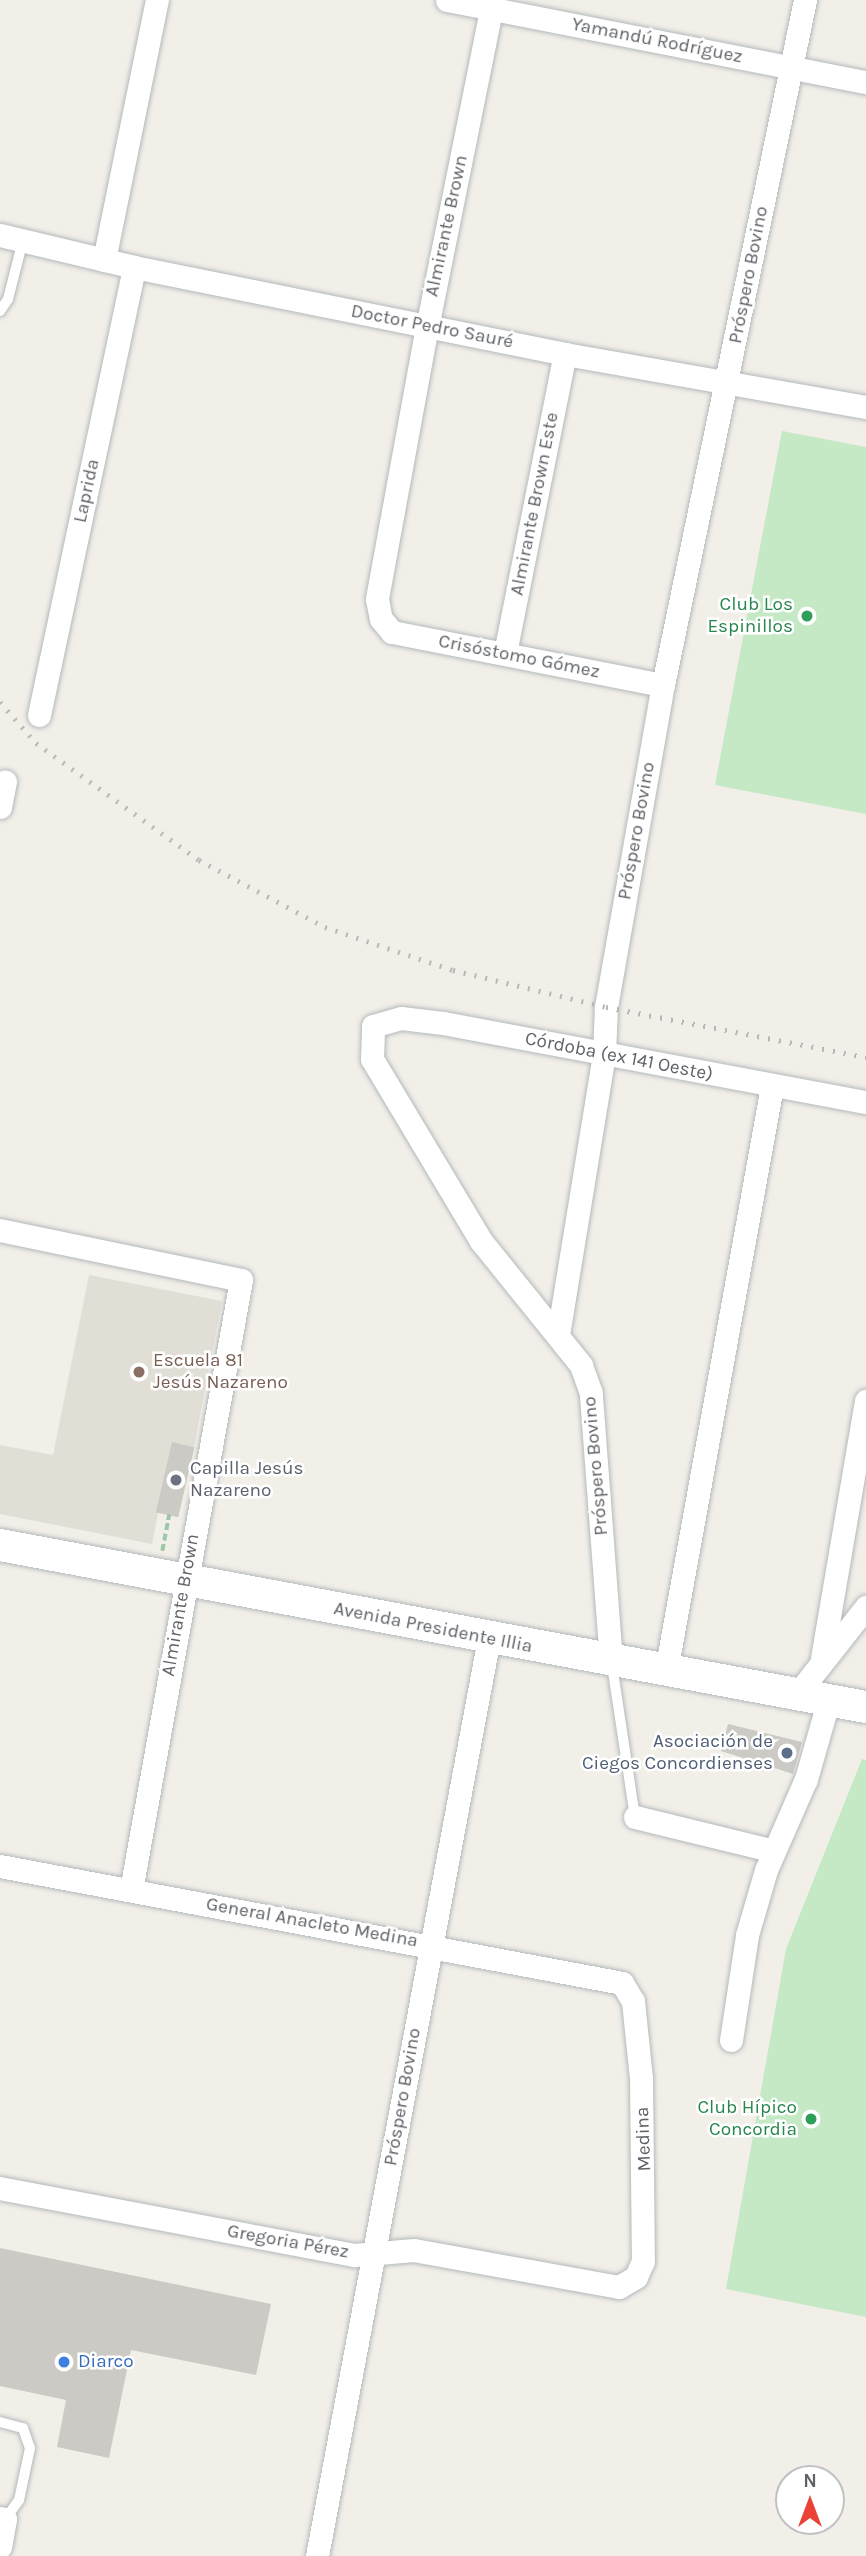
<!DOCTYPE html>
<html>
<head>
<meta charset="utf-8">
<style>
  body { margin:0 }
  #map { position:relative; width:866px; height:2556px; overflow:hidden; background:#f1efe8; font-family:Karla,sans-serif }
  div>[style] { position:absolute }
  .education>* { inset:0; background:#e1ded6 }
  .green>* { inset:0; background:#c5e8c5 }
  .building>* { inset:0; background:#cccac5; transform-origin:0 0 }
  .path>* { height:3.5px; margin-top:-1.75px; transform-origin:0; background:repeating-linear-gradient(90deg,#9cc7a9 0 7px,transparent 0 10.5px) }
  .roads { filter:drop-shadow(0 0 2px #b5b8bc) drop-shadow(0 0 2px #b5b8bc) }
  .service>* { height:10px; margin:-5px; padding:0 5px; transform-origin:5px; border-radius:5px; background:#fff }
  .minor>* { height:23px; margin:-11.5px; padding:0 11.5px; transform-origin:11.5px; border-radius:11.5px; background:#fff }
  .secondary>* { height:32px; margin:-16px; padding:0 16px; transform-origin:16px; border-radius:16px; background:#fff }
  .rail>* { height:5px; margin-top:-2.5px; transform-origin:0; background:repeating-linear-gradient(90deg,#b6b7b8 0 2px,transparent 0 11px) }
  .dots>* { width:19px; height:19px; translate:-50% -50%; box-sizing:border-box; border:4px solid #fff; border-radius:50% }
  span { translate:-50% -50%; white-space:nowrap; text-align:center; line-height:1.15; -webkit-text-stroke:5px #fff; paint-order:stroke }
  .street-label { font-size:19px; color:#5f6368 }
  .leisure-label { font-size:19px; color:#27864d }
  .right { translate:-100% -50%; text-align:right }
  .education-label { font-size:19px; color:#785e54 }
  .left { translate:0 -50%; text-align:left }
  .worship-label { font-size:19px; color:#5b616d }
  .service-label { font-size:19px; color:#4e5e75 }
  .shop-label { font-size:19px; color:#366cbe }
  .north { position:absolute; left:775px; top:2465px; width:70px; height:70px; box-sizing:border-box; background:#fff; border:2px solid #bfc1c3; border-radius:50%; rotate:0deg; font-size:19px; font-weight:700; line-height:28px; text-align:center; color:#5f6368 }
  .north::after { content:''; display:block; margin:auto; width:24px; height:32px; background:#ea4335; clip-path:polygon(50% 0,100% 100%,50% 72%,0 100%) }
</style>
</head>
<body>
<div id="map">
  <div class="education">
    <i style="clip-path:polygon(89px 1275px,222px 1301px,194px 1447px,172px 1443px,152px 1544px,0 1514px,0 1445px,53px 1455px)"></i>
  </div>
  <div class="green">
    <i style="clip-path:polygon(782px 431px,866px 447px,866px 814px,715px 785px)"></i>
    <i style="clip-path:polygon(862px 1759px,866px 1760px,866px 2317px,726px 2289px,786px 1949px)"></i>
  </div>
  <div class="building">
    <i style="left:172px;top:1442px;width:23px;height:72px;rotate:13deg"></i>
    <i style="clip-path:polygon(728px 1724px,802px 1742px,793px 1774px,721px 1751px)"></i>
    <i style="clip-path:polygon(0 2248px,271px 2304px,256px 2375px,131px 2350px,109px 2458px,57px 2447px,66px 2400px,0 2386px)"></i>
  </div>
  <div class="path">
    <i style="left:162px;top:1551px;width:37px;rotate:-79deg"></i>
  </div>
  <div class="roads">
    <div class="service">
      <i style="left:0;top:311px;width:14px;rotate:-56deg"></i>
      <i style="left:8px;top:299px;width:61px;rotate:-75.7deg"></i>
      <i style="left:612px;top:1665px;width:154px;rotate:81.4deg"></i>
      <i style="left:0;top:2422px;width:24px;rotate:15deg"></i>
      <i style="left:23px;top:2428px;width:21px;rotate:71deg"></i>
      <i style="left:30px;top:2448px;width:53px;rotate:101.9deg"></i>
      <i style="left:19px;top:2500px;width:24px;rotate:126deg"></i>
    </div>
    <div class="minor">
      <i style="left:447px;top:0;width:427px;rotate:11.1deg"></i>
      <i style="left:493px;top:0;width:333px;rotate:101.4deg"></i>
      <i style="left:427px;top:326px;width:278px;rotate:100.4deg"></i>
      <i style="left:377px;top:599px;width:20px;rotate:79deg"></i>
      <i style="left:381px;top:619px;width:17px;rotate:50deg"></i>
      <i style="left:392px;top:632px;width:276px;rotate:11.1deg"></i>
      <i style="left:0;top:235px;width:138px;rotate:13.4deg"></i>
      <i style="left:134px;top:267px;width:440px;rotate:11.4deg"></i>
      <i style="left:565px;top:354px;width:306px;rotate:10deg"></i>
      <i style="left:104px;top:260px;width:265px;rotate:-78.5deg"></i>
      <i style="left:505px;top:653px;width:305px;rotate:-78.7deg"></i>
      <i style="left:39px;top:715px;width:458px;rotate:-78deg"></i>
      <i style="left:0;top:807px;width:26px;rotate:-79deg"></i>
      <i style="left:0;top:1230px;width:246px;rotate:11.7deg"></i>
      <i style="left:241px;top:1280px;width:620px;rotate:100.22deg"></i>
      <i style="left:558px;top:1335px;width:285px;rotate:-80.7deg"></i>
      <i style="left:604px;top:1054px;width:47px;rotate:-87.6deg"></i>
      <i style="left:606px;top:1007px;width:327px;rotate:-80deg"></i>
      <i style="left:663px;top:685px;width:700px;rotate:-78.29deg"></i>
      <i style="left:822px;top:1658px;width:261px;rotate:-80.3deg"></i>
      <i style="left:611px;top:1662px;width:270px;rotate:-94.3deg"></i>
      <i style="left:591px;top:1393px;width:30px;rotate:-110deg"></i>
      <i style="left:581px;top:1365px;width:159px;rotate:-128.9deg"></i>
      <i style="left:481px;top:1241px;width:212px;rotate:-120.9deg"></i>
      <i style="left:372px;top:1059px;width:33px;rotate:-88deg"></i>
      <i style="left:373px;top:1026px;width:29px;rotate:-16deg"></i>
      <i style="left:401px;top:1018px;width:42px;rotate:6.8deg"></i>
      <i style="left:443px;top:1023px;width:430px;rotate:10.6deg"></i>
      <i style="left:666px;top:1671px;width:595px;rotate:-79.73deg"></i>
      <i style="left:798px;top:1693px;width:110px;rotate:-51.7deg"></i>
      <i style="left:635px;top:1817px;width:143px;rotate:13.7deg"></i>
      <i style="left:0;top:1866px;width:633px;rotate:10.65deg"></i>
      <i style="left:622px;top:1983px;width:21px;rotate:59deg"></i>
      <i style="left:633px;top:2001px;width:77px;rotate:84.1deg"></i>
      <i style="left:641px;top:2078px;width:183px;rotate:89.4deg"></i>
      <i style="left:643px;top:2261px;width:17px;rotate:114deg"></i>
      <i style="left:636px;top:2277px;width:20px;rotate:150deg"></i>
      <i style="left:619px;top:2287px;width:208px;rotate:-169.8deg"></i>
      <i style="left:414px;top:2250px;width:60px;rotate:175.2deg"></i>
      <i style="left:354px;top:2255px;width:360px;rotate:-169.3deg"></i>
      <i style="left:731px;top:2040px;width:106px;rotate:-81.3deg"></i>
      <i style="left:747px;top:1935px;width:68px;rotate:-73.7deg"></i>
      <i style="left:766px;top:1870px;width:99px;rotate:-66.3deg"></i>
      <i style="left:806px;top:1779px;width:83px;rotate:-74deg"></i>
      <i style="left:0;top:2518px;width:5px;rotate:11deg"></i>
      <i style="left:5px;top:2519px;width:28px;rotate:100deg"></i>
      <i style="left:317px;top:2556px;width:934px;rotate:-79.39deg"></i>
    </div>
    <div class="secondary">
      <i style="left:0;top:1545px;width:881px;rotate:10.6deg"></i>
    </div>
  </div>
  <div class="rail">
    <i style="left:0;top:702px;width:55px;rotate:48.7deg"></i>
    <i style="left:36px;top:743px;width:201px;rotate:35.7deg"></i>
    <i style="left:199px;top:860px;width:143px;rotate:28deg"></i>
    <i style="left:325px;top:927px;width:135px;rotate:18.6deg"></i>
    <i style="left:453px;top:970px;width:157px;rotate:13.6deg"></i>
    <i style="left:606px;top:1007px;width:265px;rotate:10.9deg"></i>
  </div>
  <div class="dots">
    <i style="left:807px;top:616px;background:#2e9e5b"></i>
    <i style="left:139px;top:1372px;background:#8d6e63"></i>
    <i style="left:176px;top:1480px;background:#6b7280"></i>
    <i style="left:787px;top:1753px;background:#5c6f8a"></i>
    <i style="left:811px;top:2119px;background:#2e9e5b"></i>
    <i style="left:64px;top:2362px;background:#3f7fe0"></i>
  </div>
  <div class="street-label">
    <span style="left:657px;top:41px;rotate:11deg">Yamandú Rodríguez</span>
    <span style="left:447px;top:226px;rotate:-78deg">Almirante Brown</span>
    <span style="left:749px;top:275px;rotate:-79deg">Próspero Bovino</span>
    <span style="left:432px;top:327px;rotate:11deg">Doctor Pedro Sauré</span>
    <span style="left:87px;top:491px;rotate:-78deg">Laprida</span>
    <span style="left:535px;top:504px;rotate:-79deg">Almirante Brown Este</span>
    <span style="left:519px;top:657px;rotate:11deg">Crisóstomo Gómez</span>
    <span style="left:637px;top:831px;rotate:-80deg">Próspero Bovino</span>
    <span style="left:619px;top:1057px;rotate:11deg">Córdoba (ex 141 Oeste)</span>
    <span style="left:596px;top:1466px;rotate:-95deg">Próspero Bovino</span>
    <span style="left:181px;top:1605px;rotate:-80deg">Almirante Brown</span>
    <span style="left:433px;top:1628px;rotate:11deg">Avenida Presidente Illia</span>
    <span style="left:312px;top:1923px;rotate:10deg">General Anacleto Medina</span>
    <span style="left:403px;top:2097px;rotate:-80deg">Próspero Bovino</span>
    <span style="left:644px;top:2139px;rotate:-92deg">Medina</span>
    <span style="left:288px;top:2242px;rotate:10deg">Gregoria Pérez</span>
  </div>
  <div class="leisure-label">
    <span class="right" style="left:793px;top:616px">Club Los<br>Espinillos</span>
    <span class="right" style="left:797px;top:2119px">Club Hípico<br>Concordia</span>
  </div>
  <div class="education-label">
    <span class="left" style="left:153px;top:1372px">Escuela 81<br>Jesús Nazareno</span>
  </div>
  <div class="worship-label">
    <span class="left" style="left:190px;top:1480px">Capilla Jesús<br>Nazareno</span>
  </div>
  <div class="service-label">
    <span class="right" style="left:773px;top:1753px">Asociación de<br>Ciegos Concordienses</span>
  </div>
  <div class="shop-label">
    <span class="left" style="left:78px;top:2362px">Diarco</span>
  </div>
  <div class="north">N</div>
</div>
</body>
</html>
